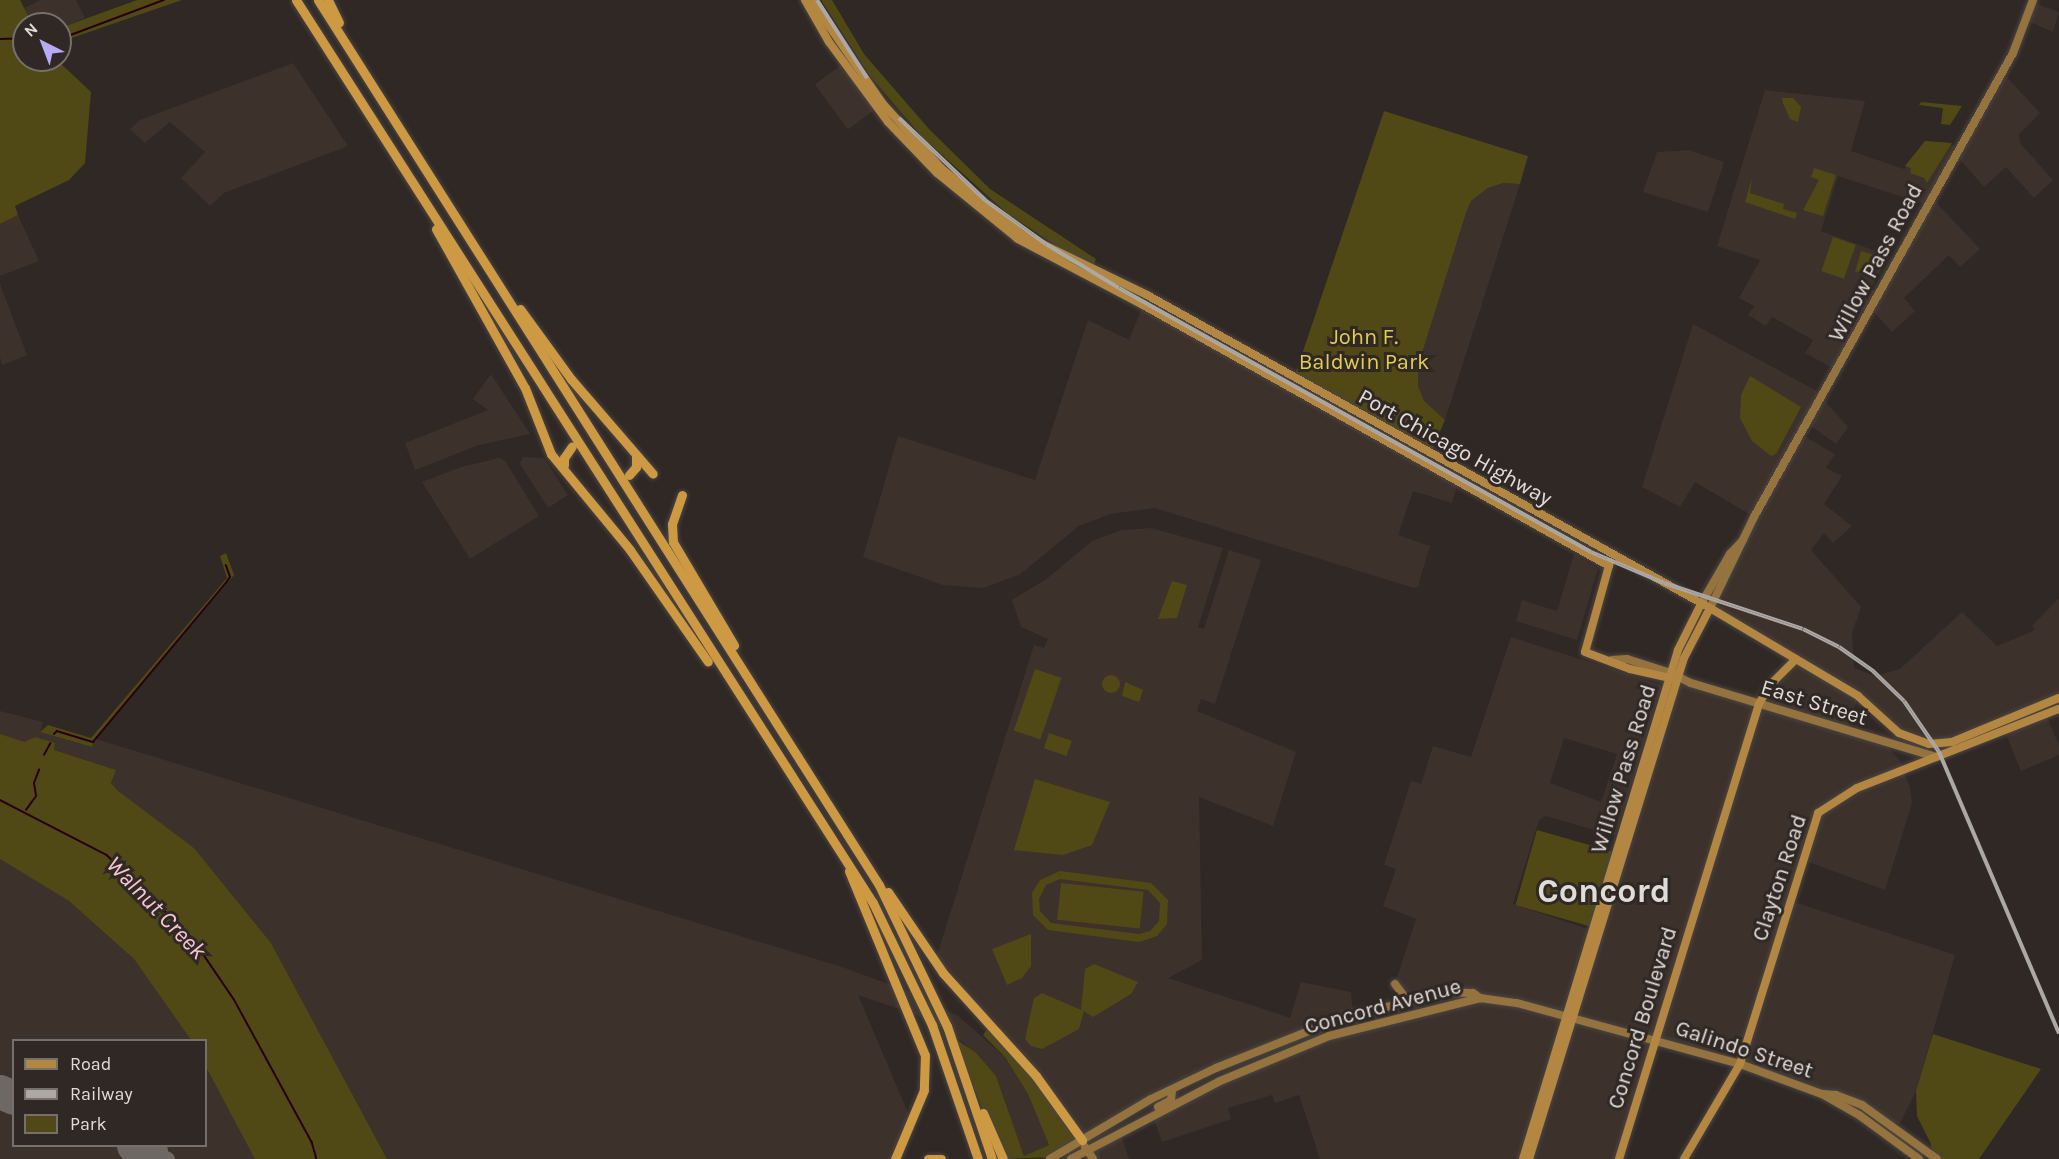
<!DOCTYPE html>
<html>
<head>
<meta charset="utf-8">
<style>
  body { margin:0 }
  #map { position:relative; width:2059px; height:1159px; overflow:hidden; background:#2f2825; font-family:Karla,sans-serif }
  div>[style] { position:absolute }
  .built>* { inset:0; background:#3d312b; transform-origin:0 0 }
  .green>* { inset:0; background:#504915; transform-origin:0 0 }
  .round { border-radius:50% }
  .stream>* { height:1.5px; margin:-0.75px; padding:0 0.75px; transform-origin:0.75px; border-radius:0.75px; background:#29000e }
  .taxiway>* { height:14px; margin:-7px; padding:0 7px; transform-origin:7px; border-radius:7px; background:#6e6865 }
  .runway>* { height:34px; margin:-17px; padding:0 17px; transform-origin:17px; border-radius:17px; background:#6e6865 }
  .roads { filter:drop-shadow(0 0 2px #4b4542) drop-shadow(0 0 2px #4b4542) }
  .secondary>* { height:8px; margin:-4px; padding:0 4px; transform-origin:4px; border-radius:4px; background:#95733f }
  .primary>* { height:8px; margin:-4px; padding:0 4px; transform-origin:4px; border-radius:4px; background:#b38742 }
  .highway>* { height:9px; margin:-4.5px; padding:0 4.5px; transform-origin:4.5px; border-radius:4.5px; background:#ce9943 }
  .rail>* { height:4px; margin-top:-2px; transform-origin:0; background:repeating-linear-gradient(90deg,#2f2825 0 4.5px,#aca8a5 0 9px); box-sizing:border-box; border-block:2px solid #aca8a5 }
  span { translate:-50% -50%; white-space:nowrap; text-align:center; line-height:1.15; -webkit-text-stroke:6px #2f2825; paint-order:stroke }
  .street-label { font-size:22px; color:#e0dcd9 }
  .park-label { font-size:22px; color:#e2ce4a }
  .water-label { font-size:24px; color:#f8c5d1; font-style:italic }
  .town-label { font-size:34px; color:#e0dcd9; font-weight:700 }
  .legend { position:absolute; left:12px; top:1039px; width:195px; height:108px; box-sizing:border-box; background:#2f2825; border:2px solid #76706d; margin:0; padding:8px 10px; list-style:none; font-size:18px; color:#e0dcd9 }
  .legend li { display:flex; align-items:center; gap:12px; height:30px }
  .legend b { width:30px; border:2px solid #76706d }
  .north { position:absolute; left:12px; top:12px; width:60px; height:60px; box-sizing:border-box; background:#2f2825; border:2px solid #76706d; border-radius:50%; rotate:318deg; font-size:16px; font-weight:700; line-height:24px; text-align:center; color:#e0dcd9 }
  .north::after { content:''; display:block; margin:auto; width:21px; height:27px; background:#b7abf8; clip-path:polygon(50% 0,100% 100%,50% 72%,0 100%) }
</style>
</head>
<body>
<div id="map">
  <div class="built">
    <i style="clip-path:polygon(41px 0,76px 0,85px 18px,60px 28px,60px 24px,32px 24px,24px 8px)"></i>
    <i style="clip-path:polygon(2032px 2px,2059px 12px,2053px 32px,2026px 20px)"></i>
    <i style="clip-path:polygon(293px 63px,348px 146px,224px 193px,210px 206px,181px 178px,205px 152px,170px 122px,145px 143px,130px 129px,140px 120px)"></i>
    <i style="left:844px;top:63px;width:56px;height:36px;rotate:54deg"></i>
    <i style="clip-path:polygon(evenodd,2002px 72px,2040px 113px,2019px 134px,2020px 143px,2053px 180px,2034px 198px,2006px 167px,1984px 187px,1956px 155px,1932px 198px,1980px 249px,1960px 267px,1949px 255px,1904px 298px,1915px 311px,1892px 332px,1872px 310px,1838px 371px,1805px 353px,1813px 340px,1772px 317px,1766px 326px,1748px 315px,1754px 306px,1739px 298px,1760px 260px,1717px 246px,1765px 90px,1865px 101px,1851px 151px,1904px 169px,1925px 141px,1954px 145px,1955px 154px,2002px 72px,1838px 176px,1927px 205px,1881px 290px,1870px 290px,1889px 256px,1821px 231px,1838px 176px)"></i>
    <i style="clip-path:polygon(1689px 150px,1724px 162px,1708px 212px,1643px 192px,1657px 152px)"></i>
    <i style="clip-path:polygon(1503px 183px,1520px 184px,1445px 420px,1424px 402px,1418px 386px,1418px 366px,1466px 213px,1471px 201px,1488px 188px)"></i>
    <i style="clip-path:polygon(18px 215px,39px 261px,0 276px,0 224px)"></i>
    <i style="clip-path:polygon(0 284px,27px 355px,2px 365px,0 357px)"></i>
    <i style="clip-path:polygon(1143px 305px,1458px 483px,1452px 503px,1413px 491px,1398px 535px,1430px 546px,1418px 586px,1414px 588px,1155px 508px,1110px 514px,1079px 526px,1019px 575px,983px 588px,943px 585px,863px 557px,898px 436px,1035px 480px,1088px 320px,1129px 340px)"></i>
    <i style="clip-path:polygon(1693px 324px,1815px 390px,1848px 427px,1836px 444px,1808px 424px,1802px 435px,1835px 454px,1826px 468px,1842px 476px,1824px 504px,1852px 526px,1833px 543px,1824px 533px,1811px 550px,1861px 607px,1852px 633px,1854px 668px,1875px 676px,1900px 669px,1962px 612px,1997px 646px,2035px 630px,2032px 626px,2059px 598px,2059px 698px,1939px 743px,1907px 737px,1858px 696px,1848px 731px,1884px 743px,1900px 760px,1910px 788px,1912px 803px,1885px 890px,1803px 860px,1791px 901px,1955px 955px,1916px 1091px,1900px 1123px,1890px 1124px,1862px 1105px,1740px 1064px,1655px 1041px,1619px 1159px,1529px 1159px,1678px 679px,1759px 704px,1796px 659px,1710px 608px,1754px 517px,1695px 482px,1680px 507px,1642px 487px)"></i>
    <i style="clip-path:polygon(491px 374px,530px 434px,479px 445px,415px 470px,405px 443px,488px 410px,473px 399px)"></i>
    <i style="clip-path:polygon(523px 457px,544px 458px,568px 495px,548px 508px,520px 464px)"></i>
    <i style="clip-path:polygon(499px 458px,505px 461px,539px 516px,470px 559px,422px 482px,461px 467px)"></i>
    <i style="clip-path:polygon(1151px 528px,1223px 548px,1198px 627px,1204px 629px,1229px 550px,1261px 560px,1215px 704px,1201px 699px,1197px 711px,1296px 752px,1273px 826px,1199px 797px,1202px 960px,1168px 978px,1290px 1018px,1301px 982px,1351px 992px,1353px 1015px,1216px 1068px,1082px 1140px,935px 962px,1034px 645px,1044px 648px,1048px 639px,1021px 627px,1012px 600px,1045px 580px,1092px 541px,1122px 530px)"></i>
    <i style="clip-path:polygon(1574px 554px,1598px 569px,1577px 640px,1516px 621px,1522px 600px,1557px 611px)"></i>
    <i style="clip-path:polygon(evenodd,1511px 637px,1662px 685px,1615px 836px,1546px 816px,1539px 820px,1513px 904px,1594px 931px,1523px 1159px,1320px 1159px,1299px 1095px,1275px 1103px,1272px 1095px,1228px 1108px,1231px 1119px,1162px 1142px,1152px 1115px,1329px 1036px,1470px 1002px,1473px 993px,1408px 1001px,1395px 984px,1416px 919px,1383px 906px,1396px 869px,1384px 865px,1411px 781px,1421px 784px,1433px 746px,1471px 757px,1511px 637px,1564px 738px,1617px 754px,1601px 802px,1550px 783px,1564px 738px)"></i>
    <i style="clip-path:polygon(0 711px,43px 722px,40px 732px,92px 747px,96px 739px,845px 968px,910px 992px,958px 1016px,1005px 1057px,1028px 1094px,1049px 1145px,1024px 1156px,996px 1076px,961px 1040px,917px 1015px,858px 995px,912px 1122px,895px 1159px,387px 1159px,271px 943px,194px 848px,117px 790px,111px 783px,116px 770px,54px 750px,55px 743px,25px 742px,0 734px)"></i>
    <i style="clip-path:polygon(2046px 715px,2059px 745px,2059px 755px,2021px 771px,2005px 732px)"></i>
    <i style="clip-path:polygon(0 859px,69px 901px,134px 959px,191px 1040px,14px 1040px,14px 1146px,206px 1146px,206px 1067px,256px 1159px,0 1159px)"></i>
    <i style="clip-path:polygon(1120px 1132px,1129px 1159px,1095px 1159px,1091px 1148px)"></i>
  </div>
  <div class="green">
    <i style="clip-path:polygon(0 0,20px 0,32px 24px,24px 24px,24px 60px,57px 60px,91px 92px,85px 163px,69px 180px,15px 206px,18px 215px,0 224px)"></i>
    <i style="clip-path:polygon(137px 0,182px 0,60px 42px,60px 28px)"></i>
    <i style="clip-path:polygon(821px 0,832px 0,864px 54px,929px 129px,990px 189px,1096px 259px,1092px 269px,1008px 214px,923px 138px,870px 76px)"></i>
    <i style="clip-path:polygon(1793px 98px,1801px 107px,1798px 122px,1790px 119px,1783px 103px,1782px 98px)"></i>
    <i style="clip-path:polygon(1921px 102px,1962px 106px,1950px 125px,1941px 124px,1943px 108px,1919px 105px)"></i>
    <i style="clip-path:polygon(1384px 111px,1528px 156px,1520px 184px,1503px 183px,1488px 188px,1471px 201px,1466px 213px,1418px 366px,1418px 386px,1424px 401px,1445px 420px,1430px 455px,1294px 378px)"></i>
    <i style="clip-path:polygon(1925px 141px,1952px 143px,1927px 183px,1924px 178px,1910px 173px,1911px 168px,1905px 166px)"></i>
    <i style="clip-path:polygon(1814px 168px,1836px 175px,1823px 216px,1803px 210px,1819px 180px,1811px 177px)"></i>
    <i style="clip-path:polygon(1752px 178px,1750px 193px,1784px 204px,1783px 209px,1797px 213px,1795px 219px,1745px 202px)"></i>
    <i style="left:1833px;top:237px;width:24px;height:36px;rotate:19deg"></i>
    <i style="clip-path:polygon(1861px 251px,1881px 257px,1865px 271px,1855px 272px)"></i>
    <i style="clip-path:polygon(1750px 376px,1801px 407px,1776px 454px,1771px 456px,1752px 441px,1740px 418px,1741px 395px)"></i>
    <i style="clip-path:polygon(226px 553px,234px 575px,96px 737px,92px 747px,40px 732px,48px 725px,91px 738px,227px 578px,220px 556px)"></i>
    <i style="clip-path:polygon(1172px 581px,1187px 585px,1177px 618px,1158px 619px)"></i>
    <i style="left:1035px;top:669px;width:28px;height:65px;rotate:19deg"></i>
    <i class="round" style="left:1102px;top:675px;width:18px;height:18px"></i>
    <i style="clip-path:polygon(1125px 682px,1143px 690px,1139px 702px,1122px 696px)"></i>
    <i style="left:1049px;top:733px;width:24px;height:16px;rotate:19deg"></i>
    <i style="clip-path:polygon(0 734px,25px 742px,35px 737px,55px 743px,54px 750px,116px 770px,111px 783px,117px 790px,194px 848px,271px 943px,387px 1159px,255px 1159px,206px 1067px,206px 1040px,191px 1040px,134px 959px,69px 901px,0 859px)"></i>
    <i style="clip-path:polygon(1035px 779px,1110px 802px,1092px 845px,1063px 855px,1014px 850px)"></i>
    <i style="left:1537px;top:830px;width:80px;height:78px;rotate:16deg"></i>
    <i style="clip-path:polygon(evenodd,1060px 871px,1151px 883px,1168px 900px,1167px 924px,1157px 936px,1139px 942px,1048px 930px,1033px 915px,1032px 893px,1040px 880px,1060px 871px,1060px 879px,1148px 890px,1160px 903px,1159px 921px,1150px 931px,1139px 934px,1051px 923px,1040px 911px,1039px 899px,1046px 885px,1060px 879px)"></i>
    <i style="left:1061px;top:883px;width:83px;height:37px;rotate:6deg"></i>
    <i style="clip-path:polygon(1031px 934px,1031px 966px,1022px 978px,1007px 985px,992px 949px)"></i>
    <i style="clip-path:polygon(1094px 964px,1138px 982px,1131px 994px,1093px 1017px,1084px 1011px,1079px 1029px,1042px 1049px,1031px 1046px,1025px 1039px,1034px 998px,1042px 993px,1081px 1010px,1085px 969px)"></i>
    <i style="clip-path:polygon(990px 1025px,1082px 1140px,1053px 1157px,1003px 1159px,974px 1088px,966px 1080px,950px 1035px,976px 1053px,996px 1076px,1024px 1156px,1049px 1145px,1028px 1094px,1005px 1057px,983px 1035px)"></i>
    <i style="clip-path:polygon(1933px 1034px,2041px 1069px,1979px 1159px,1937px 1159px,1932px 1155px,1931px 1144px,1917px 1116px,1916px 1091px)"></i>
  </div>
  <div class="stream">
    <i style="left:0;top:39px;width:24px;rotate:-2deg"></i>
    <i style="left:60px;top:39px;width:111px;rotate:-20.6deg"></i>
    <i style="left:54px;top:734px;width:4px;rotate:-45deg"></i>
    <i style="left:57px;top:731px;width:38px;rotate:17deg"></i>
    <i style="left:93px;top:742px;width:207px;rotate:-50.1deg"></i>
    <i style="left:226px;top:583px;width:7px;rotate:-56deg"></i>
    <i style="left:230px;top:577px;width:12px;rotate:-110deg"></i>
    <i style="left:44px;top:755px;width:13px;rotate:-61deg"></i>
    <i style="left:0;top:800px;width:120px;rotate:27.2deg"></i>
    <i style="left:107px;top:855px;width:120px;rotate:44.3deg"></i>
    <i style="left:193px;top:939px;width:73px;rotate:55.7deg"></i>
    <i style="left:234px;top:999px;width:163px;rotate:61.4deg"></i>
    <i style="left:312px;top:1142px;width:18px;rotate:74deg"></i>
    <i style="left:26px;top:810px;width:17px;rotate:-54deg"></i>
    <i style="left:36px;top:796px;width:13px;rotate:-99deg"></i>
    <i style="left:34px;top:783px;width:14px;rotate:-69deg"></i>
  </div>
  <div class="taxiway">
    <i style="left:151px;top:1152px;width:18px;rotate:22deg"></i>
  </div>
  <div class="runway">
    <i style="left:0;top:1092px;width:15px;rotate:23deg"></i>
    <i style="left:134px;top:1146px;width:18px;rotate:19deg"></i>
  </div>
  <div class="roads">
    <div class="secondary">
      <i style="left:1701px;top:604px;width:58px;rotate:-59.9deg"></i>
      <i style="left:1730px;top:554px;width:19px;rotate:-47deg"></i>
      <i style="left:1710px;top:608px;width:101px;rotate:-64.2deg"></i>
      <i style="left:1754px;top:517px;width:531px;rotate:-60.83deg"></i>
      <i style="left:2013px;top:53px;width:57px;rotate:-69.3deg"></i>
      <i style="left:1612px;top:660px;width:15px;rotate:-4deg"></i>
      <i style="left:1627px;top:659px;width:46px;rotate:17.7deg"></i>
      <i style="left:1671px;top:673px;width:22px;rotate:27deg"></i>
      <i style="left:1691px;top:683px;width:256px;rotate:16.8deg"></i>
      <i style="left:1395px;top:984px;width:21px;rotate:53deg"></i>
      <i style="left:1822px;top:1094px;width:43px;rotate:29.6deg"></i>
      <i style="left:1859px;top:1115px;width:74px;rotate:36.3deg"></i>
      <i style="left:1158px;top:1107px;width:15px;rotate:-28deg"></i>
      <i style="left:1171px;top:1100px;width:10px;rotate:-84deg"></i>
      <i style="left:1085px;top:1147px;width:14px;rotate:56deg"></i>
      <i style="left:1050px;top:1159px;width:117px;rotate:-30.7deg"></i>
      <i style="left:1151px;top:1099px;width:72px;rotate:-25.5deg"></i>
      <i style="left:1216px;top:1068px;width:138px;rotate:-21.7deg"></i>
      <i style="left:1344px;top:1017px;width:110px;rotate:-13.2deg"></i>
      <i style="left:1451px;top:992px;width:22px;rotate:3deg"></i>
      <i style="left:1473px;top:993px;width:9px;rotate:36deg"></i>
      <i style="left:1480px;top:998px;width:37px;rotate:8deg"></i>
      <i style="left:1517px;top:1003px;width:231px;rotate:15.3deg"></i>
      <i style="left:1740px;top:1064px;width:87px;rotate:20.1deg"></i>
      <i style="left:1822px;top:1094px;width:14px;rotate:4deg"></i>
      <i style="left:1836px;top:1095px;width:28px;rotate:21deg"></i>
      <i style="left:1862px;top:1105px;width:92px;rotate:35.8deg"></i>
      <i style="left:1071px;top:1159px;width:168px;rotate:-27.6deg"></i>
      <i style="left:1220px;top:1081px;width:118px;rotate:-22.4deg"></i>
      <i style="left:1329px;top:1036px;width:156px;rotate:-14.1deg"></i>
    </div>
    <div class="primary">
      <i style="left:805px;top:0;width:48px;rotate:60.3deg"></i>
      <i style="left:829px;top:42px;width:99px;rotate:53.6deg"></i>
      <i style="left:888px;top:122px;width:71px;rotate:46.1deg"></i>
      <i style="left:937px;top:173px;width:104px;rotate:39.2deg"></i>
      <i style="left:1018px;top:239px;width:141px;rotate:27.8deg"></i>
      <i style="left:1143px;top:305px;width:534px;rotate:29.25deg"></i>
      <i style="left:811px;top:0;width:126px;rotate:55.3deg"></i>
      <i style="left:883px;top:104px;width:88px;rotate:47.8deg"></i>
      <i style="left:942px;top:169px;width:103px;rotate:39.1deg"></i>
      <i style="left:1022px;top:234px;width:139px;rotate:26deg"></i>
      <i style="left:1147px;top:295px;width:644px;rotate:29.07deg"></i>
      <i style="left:1710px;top:608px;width:172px;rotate:30.7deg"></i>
      <i style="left:1858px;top:696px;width:55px;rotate:42.1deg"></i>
      <i style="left:1899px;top:733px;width:32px;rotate:20deg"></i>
      <i style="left:1929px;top:744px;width:23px;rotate:-5deg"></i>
      <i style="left:1952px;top:742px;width:116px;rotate:-22.4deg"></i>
      <i style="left:1610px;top:562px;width:93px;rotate:105.5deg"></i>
      <i style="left:1585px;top:652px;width:48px;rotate:20.7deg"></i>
      <i style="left:1630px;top:669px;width:45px;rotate:12.8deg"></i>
      <i style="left:1523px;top:1159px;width:532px;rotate:-73.06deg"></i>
      <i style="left:1678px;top:650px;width:51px;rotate:-63.4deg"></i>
      <i style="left:1529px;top:1159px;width:524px;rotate:-72.81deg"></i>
      <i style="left:1684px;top:658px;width:56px;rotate:-62.5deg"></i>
      <i style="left:1619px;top:1159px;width:476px;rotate:-72.9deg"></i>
      <i style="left:1759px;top:704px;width:21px;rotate:-61deg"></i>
      <i style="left:1769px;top:686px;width:38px;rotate:-45deg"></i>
      <i style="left:1684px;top:1159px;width:110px;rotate:-59.5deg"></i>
      <i style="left:1740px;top:1064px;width:263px;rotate:-72.7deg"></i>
      <i style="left:1818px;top:813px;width:46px;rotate:-32.7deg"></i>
      <i style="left:1857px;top:788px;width:217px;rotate:-21.4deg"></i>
    </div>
    <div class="highway">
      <i style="left:296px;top:0;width:1072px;rotate:57.42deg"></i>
      <i style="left:873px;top:903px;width:136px;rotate:64.2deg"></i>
      <i style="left:932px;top:1025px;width:142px;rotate:71.1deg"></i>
      <i style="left:318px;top:0;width:1048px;rotate:57.63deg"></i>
      <i style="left:879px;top:885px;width:157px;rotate:64.3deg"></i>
      <i style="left:947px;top:1026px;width:140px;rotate:71.3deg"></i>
      <i style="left:328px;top:0;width:25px;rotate:64deg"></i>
      <i style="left:436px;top:229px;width:182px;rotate:60.8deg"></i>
      <i style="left:525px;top:388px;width:71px;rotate:68.5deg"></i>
      <i style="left:551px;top:454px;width:124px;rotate:50.5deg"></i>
      <i style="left:630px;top:550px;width:136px;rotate:55.1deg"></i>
      <i style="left:520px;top:309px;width:87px;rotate:53.9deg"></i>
      <i style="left:571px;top:379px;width:125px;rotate:49.2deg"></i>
      <i style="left:564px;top:465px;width:7px;rotate:-90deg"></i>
      <i style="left:564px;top:458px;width:14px;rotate:-56deg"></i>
      <i style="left:629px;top:475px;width:11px;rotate:-49deg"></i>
      <i style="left:636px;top:467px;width:11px;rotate:-90deg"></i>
      <i style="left:682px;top:495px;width:31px;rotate:109deg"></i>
      <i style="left:672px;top:524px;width:18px;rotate:87deg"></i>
      <i style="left:673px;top:542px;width:120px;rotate:59.4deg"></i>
      <i style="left:849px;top:871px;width:199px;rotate:67.6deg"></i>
      <i style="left:925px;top:1055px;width:35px;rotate:92deg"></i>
      <i style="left:924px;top:1090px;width:75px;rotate:112.8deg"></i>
      <i style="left:888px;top:892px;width:98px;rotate:55.8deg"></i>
      <i style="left:943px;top:973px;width:139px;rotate:47.9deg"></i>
      <i style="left:1036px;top:1076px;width:79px;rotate:54.3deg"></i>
      <i style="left:983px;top:1113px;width:50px;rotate:66.5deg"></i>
      <i style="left:928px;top:1159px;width:13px"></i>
    </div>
  </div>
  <div class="rail">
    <i style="left:817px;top:0;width:93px;rotate:57.3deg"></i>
    <i style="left:899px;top:118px;width:119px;rotate:43.6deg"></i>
    <i style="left:985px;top:200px;width:75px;rotate:35.8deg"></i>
    <i style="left:1046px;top:244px;width:85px;rotate:31.1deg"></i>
    <i style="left:1119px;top:288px;width:541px;rotate:29.22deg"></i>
    <i style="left:1591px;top:552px;width:79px;rotate:23deg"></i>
    <i style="left:1664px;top:583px;width:146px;rotate:18.3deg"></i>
    <i style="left:1803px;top:629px;width:40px;rotate:26.6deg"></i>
    <i style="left:1839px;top:647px;width:42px;rotate:35.2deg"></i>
    <i style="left:1873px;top:671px;width:43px;rotate:44.1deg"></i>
    <i style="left:1904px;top:701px;width:62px;rotate:55.5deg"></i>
    <i style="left:1939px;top:752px;width:306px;rotate:66.9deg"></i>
  </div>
  <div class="street-label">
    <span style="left:1876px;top:263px;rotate:-62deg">Willow Pass Road</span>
    <span style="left:1455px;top:448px;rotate:29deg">Port Chicago Highway</span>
    <span style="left:1814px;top:703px;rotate:17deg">East Street</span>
    <span style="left:1624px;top:769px;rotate:-73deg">Willow Pass Road</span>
    <span style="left:1780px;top:878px;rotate:-72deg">Clayton Road</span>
    <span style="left:1383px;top:1007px;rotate:-15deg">Concord Avenue</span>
    <span style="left:1643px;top:1018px;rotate:-73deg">Concord Boulevard</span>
    <span style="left:1744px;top:1050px;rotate:18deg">Galindo Street</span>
  </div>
  <div class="park-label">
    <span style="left:1364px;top:350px">John F.<br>Baldwin Park</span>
  </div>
  <div class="water-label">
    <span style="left:156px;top:908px;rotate:46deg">Walnut Creek</span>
  </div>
  <div class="town-label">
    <span style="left:1604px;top:892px">Concord</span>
  </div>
  <ul class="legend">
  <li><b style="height:8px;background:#b38742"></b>Road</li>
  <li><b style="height:8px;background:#aca8a5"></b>Railway</li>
  <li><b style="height:16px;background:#504915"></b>Park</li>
  </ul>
  <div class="north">N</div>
</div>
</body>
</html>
